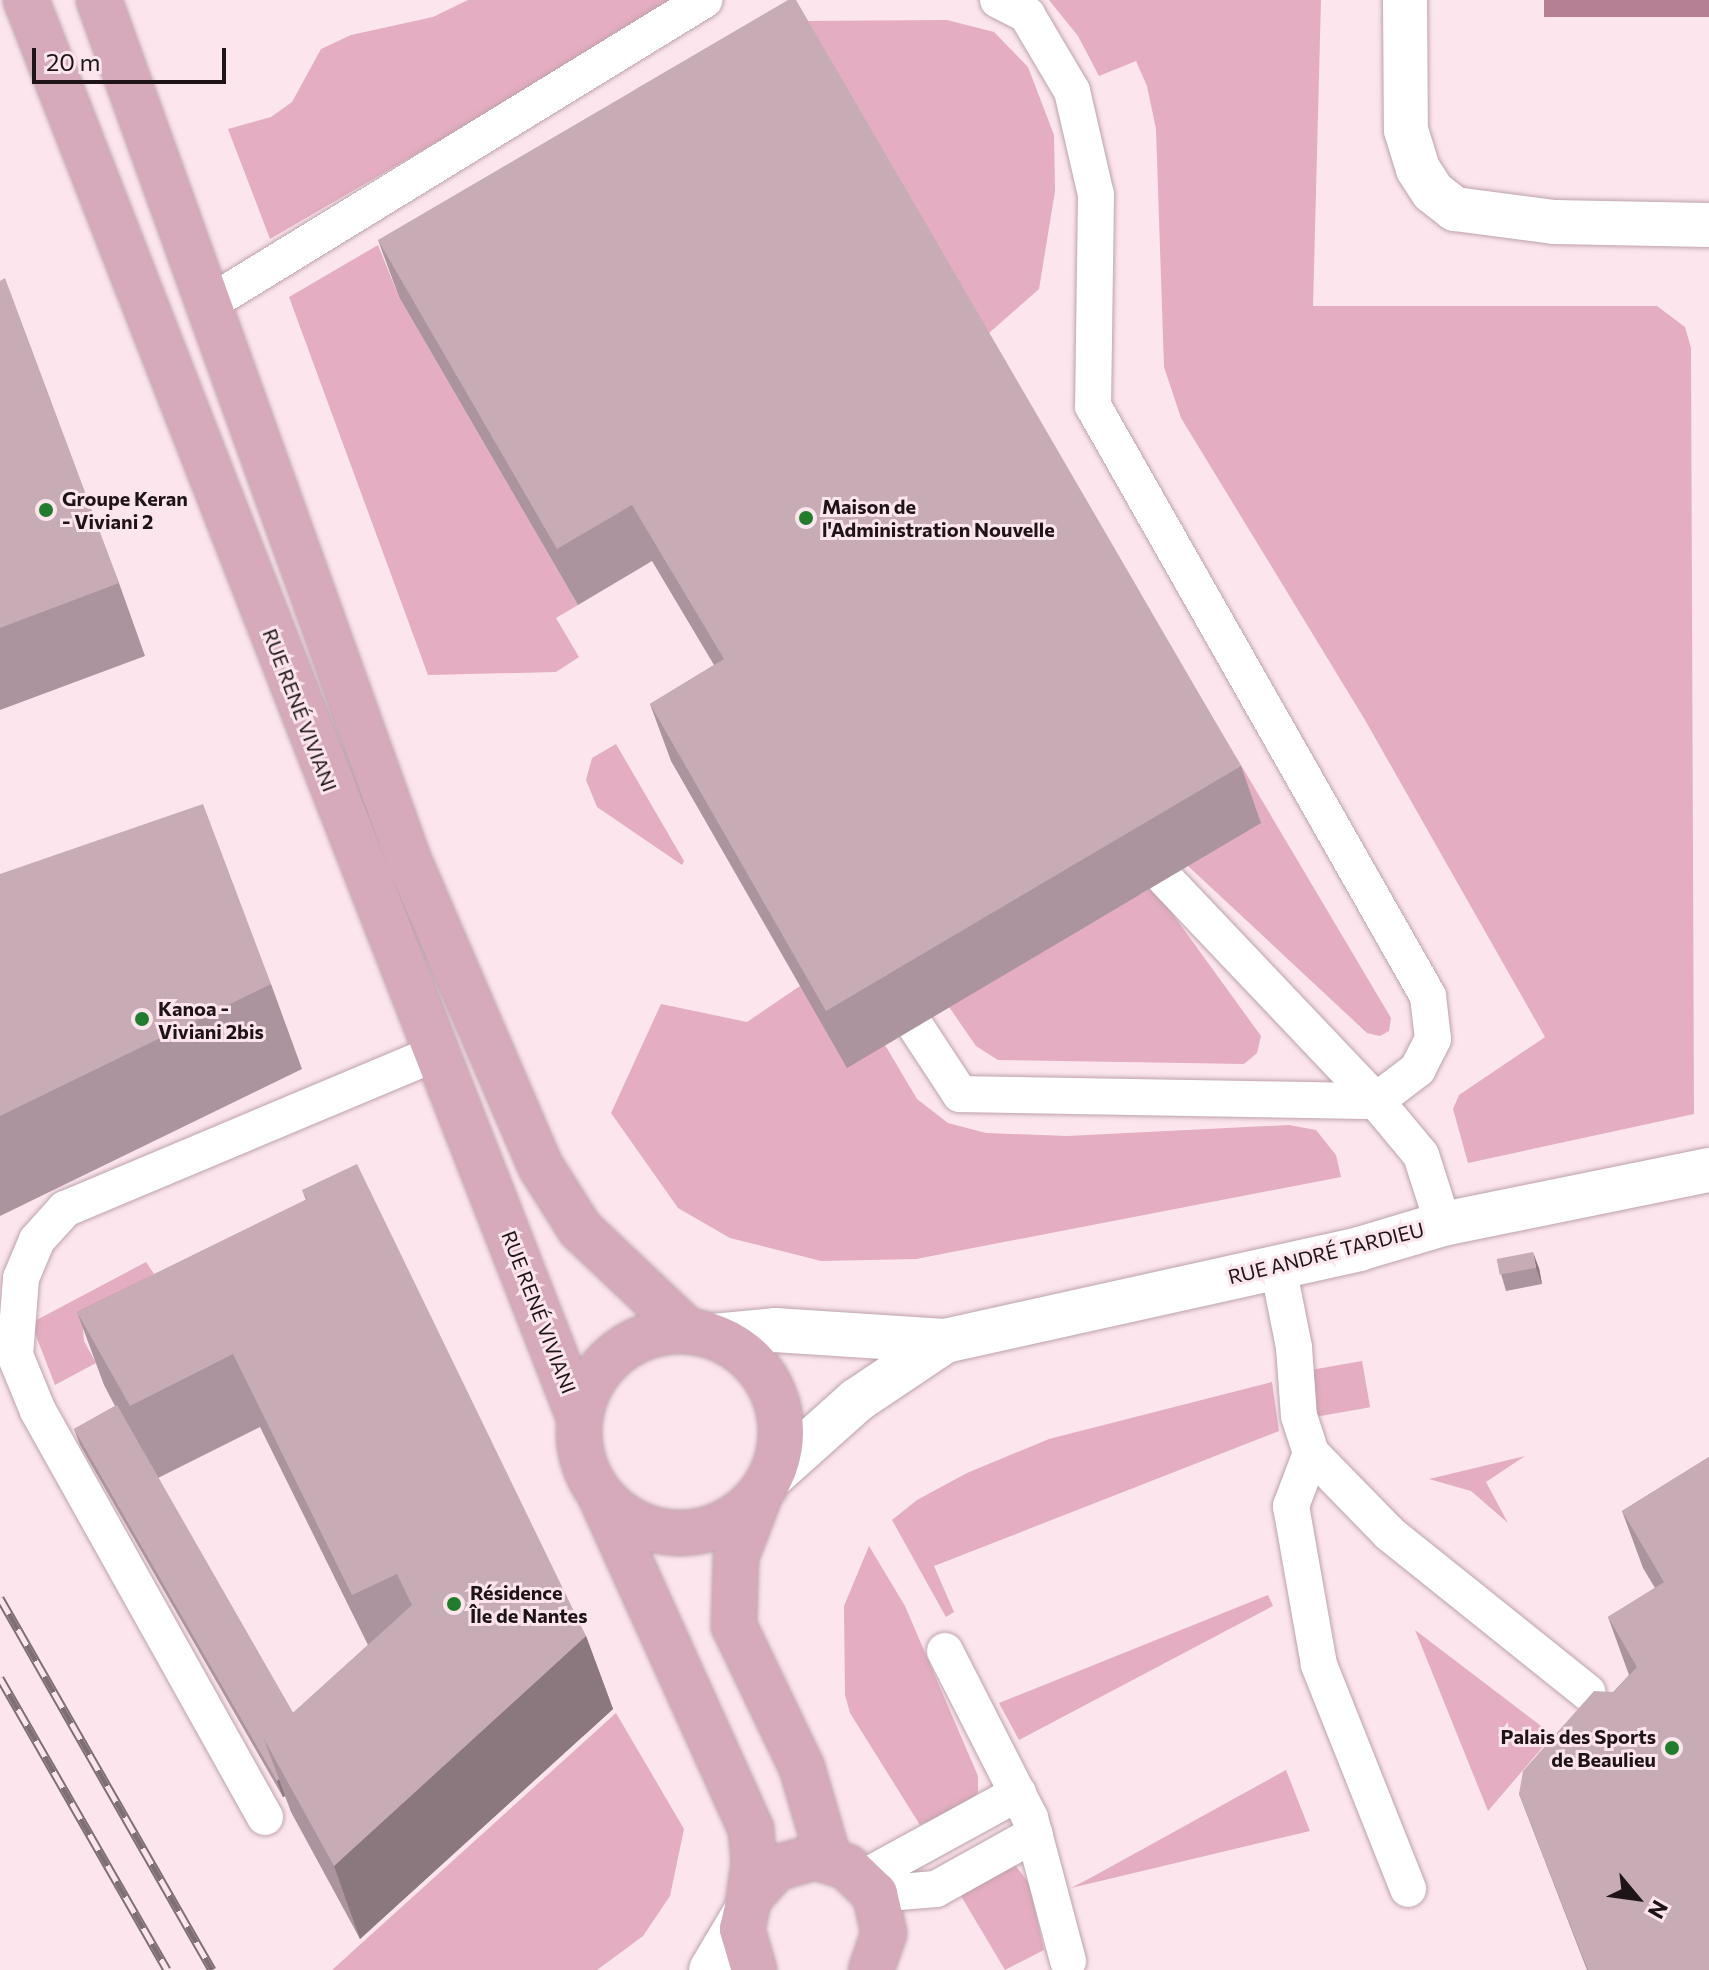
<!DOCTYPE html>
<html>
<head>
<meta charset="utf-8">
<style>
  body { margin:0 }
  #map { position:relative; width:1709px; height:1970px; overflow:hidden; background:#fce5ed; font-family:Commissioner,sans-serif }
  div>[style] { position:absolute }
  .green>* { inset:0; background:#e4adc1; transform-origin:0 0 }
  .water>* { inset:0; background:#b68094; transform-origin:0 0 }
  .roads { filter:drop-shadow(0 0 2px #bda2ab) drop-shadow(0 0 2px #bda2ab) }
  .lane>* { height:36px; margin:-18px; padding:0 18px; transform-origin:18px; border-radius:18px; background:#fff }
  .street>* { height:44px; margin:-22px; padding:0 22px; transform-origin:22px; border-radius:22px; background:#fff }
  .primary>* { height:44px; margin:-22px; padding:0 22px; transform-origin:22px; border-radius:22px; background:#d6aabb }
  .primary>.ring { margin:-22px; padding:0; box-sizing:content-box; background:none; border:44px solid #d6aabb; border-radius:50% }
  .rail>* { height:9px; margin-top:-4.5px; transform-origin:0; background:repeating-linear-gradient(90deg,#fce5ed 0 18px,#7e6f74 0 36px); box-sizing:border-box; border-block:2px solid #7e6f74 }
  .wall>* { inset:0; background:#ab949d }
  .shaded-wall>* { inset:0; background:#8b787f }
  .building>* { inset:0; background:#c7acb6; transform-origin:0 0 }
  .dots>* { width:22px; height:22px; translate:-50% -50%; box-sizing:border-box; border:4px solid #fce5ed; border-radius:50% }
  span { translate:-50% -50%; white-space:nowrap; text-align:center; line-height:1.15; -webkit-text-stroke:6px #fce5ed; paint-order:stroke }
  .poi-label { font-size:20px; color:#1e1418; font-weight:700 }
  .left { translate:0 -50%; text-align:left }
  .right { translate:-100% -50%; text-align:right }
  .street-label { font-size:20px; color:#1e1418 }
  .north { position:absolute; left:1597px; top:1858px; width:80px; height:80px; -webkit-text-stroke:6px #fce5ed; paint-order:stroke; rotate:119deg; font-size:22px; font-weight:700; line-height:32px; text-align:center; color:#1e1418 }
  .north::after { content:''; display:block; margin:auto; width:28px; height:36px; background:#1e1418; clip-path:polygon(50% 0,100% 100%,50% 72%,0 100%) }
  .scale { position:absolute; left:32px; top:48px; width:194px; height:36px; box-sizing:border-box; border:4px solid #1e1418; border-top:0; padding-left:10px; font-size:24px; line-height:28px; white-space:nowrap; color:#1e1418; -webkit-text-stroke:6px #fce5ed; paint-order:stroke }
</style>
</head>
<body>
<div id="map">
  <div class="green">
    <i style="clip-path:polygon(468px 0,681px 0,270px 239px,228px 129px,271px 117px,292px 102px,321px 49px,351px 35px,433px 17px)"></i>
    <i style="clip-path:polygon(1049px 0,1321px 0,1313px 306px,1657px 306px,1685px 327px,1691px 348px,1694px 1114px,1468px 1163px,1453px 1109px,1459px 1095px,1545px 1037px,1365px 720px,1181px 418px,1164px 367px,1156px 129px,1147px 86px,1136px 61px,1099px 76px,1078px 36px)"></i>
    <i style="clip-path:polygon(947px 20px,994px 32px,1028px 67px,1054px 135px,1055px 191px,1039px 289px,981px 340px,799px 21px)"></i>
    <i style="clip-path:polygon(378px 245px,399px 297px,578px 605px,556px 618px,579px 657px,556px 672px,428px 675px,289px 297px)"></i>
    <i style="clip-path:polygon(1066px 470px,1391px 1018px,1389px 1031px,1380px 1036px,1367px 1033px,1188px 866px)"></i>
    <i style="clip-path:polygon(616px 744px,684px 861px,682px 865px,597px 807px,586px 780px,592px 758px)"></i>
    <i style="clip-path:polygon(1153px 887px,1261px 1036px,1257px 1053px,1244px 1064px,998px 1060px,976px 1046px,949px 1007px)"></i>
    <i style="clip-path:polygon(800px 986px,885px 1045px,917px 1099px,948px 1123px,986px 1133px,1067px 1136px,1289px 1125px,1316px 1130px,1336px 1155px,1341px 1177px,916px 1259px,821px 1261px,730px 1238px,678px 1208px,611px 1113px,661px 1004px,747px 1022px)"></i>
    <i style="clip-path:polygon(146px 1262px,160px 1283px,83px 1329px,84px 1341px,96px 1363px,55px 1385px,31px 1323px)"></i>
    <i style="left:1362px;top:1361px;width:47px;height:55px;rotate:80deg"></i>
    <i style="clip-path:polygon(1272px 1382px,1279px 1431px,934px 1566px,954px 1612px,946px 1617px,892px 1520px,917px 1500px,967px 1473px,1049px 1439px)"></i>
    <i style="clip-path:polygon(1525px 1456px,1486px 1482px,1508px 1523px,1471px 1491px,1429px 1479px)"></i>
    <i style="clip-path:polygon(869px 1546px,905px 1606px,978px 1776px,978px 1793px,968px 1803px,920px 1825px,850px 1713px,845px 1695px,844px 1606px)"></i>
    <i style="clip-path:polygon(1268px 1595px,1273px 1606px,1019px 1740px,999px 1703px)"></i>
    <i style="clip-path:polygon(1415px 1630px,1553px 1735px,1488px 1811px)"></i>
    <i style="clip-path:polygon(616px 1713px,684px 1829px,670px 1896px,643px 1936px,597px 1970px,332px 1970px)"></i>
    <i style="clip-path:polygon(1286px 1770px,1310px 1831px,1071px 1888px,1094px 1876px)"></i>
    <i style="clip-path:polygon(1015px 1865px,1029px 1883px,1044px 1950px,1005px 1970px,958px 1891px)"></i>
  </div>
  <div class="water">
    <i style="left:1544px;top:0;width:165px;height:17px"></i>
  </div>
  <div class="roads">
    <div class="lane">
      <i style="left:998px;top:0;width:33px;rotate:27deg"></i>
      <i style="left:1027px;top:15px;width:88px;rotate:59.4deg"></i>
      <i style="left:1072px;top:91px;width:107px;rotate:77deg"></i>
      <i style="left:1096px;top:195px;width:211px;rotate:90.8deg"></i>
      <i style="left:1093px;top:406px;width:678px;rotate:60.41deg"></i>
      <i style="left:1428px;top:996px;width:43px;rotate:83.4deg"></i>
      <i style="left:1433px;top:1039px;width:34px;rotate:117deg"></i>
      <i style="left:1418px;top:1069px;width:53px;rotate:142.7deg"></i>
      <i style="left:1376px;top:1101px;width:70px;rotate:50.2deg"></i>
      <i style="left:1421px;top:1155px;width:72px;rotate:72.3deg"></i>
      <i style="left:210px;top:303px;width:580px;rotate:-31.52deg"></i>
      <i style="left:916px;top:1027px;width:80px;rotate:56.7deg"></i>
      <i style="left:960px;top:1094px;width:416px;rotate:1deg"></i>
      <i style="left:1376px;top:1101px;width:305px;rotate:-133.5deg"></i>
      <i style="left:1278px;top:1267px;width:82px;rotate:78.7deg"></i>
      <i style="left:1294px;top:1347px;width:69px;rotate:85.9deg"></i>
      <i style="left:1299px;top:1416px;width:39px;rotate:72deg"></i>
      <i style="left:1311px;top:1453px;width:113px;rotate:45.7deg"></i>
      <i style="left:1390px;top:1534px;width:253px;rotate:38.7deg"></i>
      <i style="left:1311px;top:1453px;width:57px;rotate:110.7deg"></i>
      <i style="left:1291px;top:1506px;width:161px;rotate:80deg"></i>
      <i style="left:1319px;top:1665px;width:241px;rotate:68.3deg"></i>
      <i style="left:945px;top:1651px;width:187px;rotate:63deg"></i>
      <i style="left:1030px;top:1818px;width:148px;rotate:75.1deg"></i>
      <i style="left:265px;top:1817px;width:465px;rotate:-119.2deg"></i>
      <i style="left:38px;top:1411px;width:61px;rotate:-112.3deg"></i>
      <i style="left:15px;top:1355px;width:77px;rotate:-85.5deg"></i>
      <i style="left:21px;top:1278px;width:41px;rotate:-67.2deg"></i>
      <i style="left:37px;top:1240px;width:42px;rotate:-47.9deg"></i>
      <i style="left:65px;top:1209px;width:405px;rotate:-22.8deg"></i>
      <i style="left:863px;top:1878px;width:177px;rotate:-28.7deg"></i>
      <i style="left:875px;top:1894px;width:61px;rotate:-4.7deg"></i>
      <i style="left:936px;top:1889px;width:113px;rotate:-29.1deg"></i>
    </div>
    <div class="street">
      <i style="left:1405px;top:0;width:130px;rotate:89.6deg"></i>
      <i style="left:1406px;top:130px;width:41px;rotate:72.9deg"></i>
      <i style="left:1418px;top:169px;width:27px;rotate:57deg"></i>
      <i style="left:1433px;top:192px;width:28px;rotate:38deg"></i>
      <i style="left:1455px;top:209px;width:100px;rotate:7.5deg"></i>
      <i style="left:1554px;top:222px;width:155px;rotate:1.1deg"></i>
      <i style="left:713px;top:1336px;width:62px;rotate:-5.5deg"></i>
      <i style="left:775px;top:1330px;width:170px;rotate:3.7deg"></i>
      <i style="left:945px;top:1341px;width:424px;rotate:-12.5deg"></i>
      <i style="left:1359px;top:1249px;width:88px;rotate:-16.6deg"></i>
      <i style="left:1443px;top:1224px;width:271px;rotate:-11.5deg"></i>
      <i style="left:772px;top:1476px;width:114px;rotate:-41.8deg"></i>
      <i style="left:857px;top:1400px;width:106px;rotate:-33.8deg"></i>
      <i style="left:711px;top:1970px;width:63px;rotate:-59.3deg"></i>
    </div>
    <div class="primary">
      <i style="left:26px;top:0;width:1521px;rotate:68.68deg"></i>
      <i style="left:99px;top:0;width:915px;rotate:70.2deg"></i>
      <i style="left:409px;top:861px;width:333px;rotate:66.7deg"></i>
      <i style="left:541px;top:1167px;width:73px;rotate:57.8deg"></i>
      <i style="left:580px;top:1229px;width:149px;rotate:43.4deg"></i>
      <i class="ring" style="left:579px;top:1331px;width:158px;height:158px"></i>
      <i style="left:601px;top:1497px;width:364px;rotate:65.7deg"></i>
      <i style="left:751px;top:1829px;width:33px;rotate:85deg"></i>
      <i style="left:754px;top:1862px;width:36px;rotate:98deg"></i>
      <i style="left:759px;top:1497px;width:64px;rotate:111deg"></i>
      <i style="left:736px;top:1557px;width:69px;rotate:91.7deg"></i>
      <i style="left:734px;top:1626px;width:157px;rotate:64.4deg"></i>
      <i style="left:802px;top:1768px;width:96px;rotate:73.6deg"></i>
      <i style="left:754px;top:1970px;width:43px;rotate:-106.3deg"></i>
      <i style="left:742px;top:1929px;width:32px;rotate:-77deg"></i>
      <i style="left:749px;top:1898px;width:40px;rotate:-48deg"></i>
      <i style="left:776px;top:1868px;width:41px;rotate:-15.8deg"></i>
      <i style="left:815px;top:1857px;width:34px;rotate:17deg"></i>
      <i style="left:847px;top:1867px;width:39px;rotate:44deg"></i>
      <i style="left:875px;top:1894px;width:40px;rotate:77deg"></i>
      <i style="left:884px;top:1933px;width:39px;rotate:109deg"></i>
    </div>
  </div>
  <div class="rail">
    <i style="left:0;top:1598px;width:428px;rotate:60.3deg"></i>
    <i style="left:0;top:1678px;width:336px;rotate:60.2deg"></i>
  </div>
  <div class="wall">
    <i style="clip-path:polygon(378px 240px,1241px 766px,1261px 823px,847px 1068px,671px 761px,650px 704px,714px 665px,652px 561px,578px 605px,399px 297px)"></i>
    <i style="clip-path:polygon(0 281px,119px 583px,145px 656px,0 710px)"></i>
    <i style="clip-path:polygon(0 874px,271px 984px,302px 1069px,0 1216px)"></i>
    <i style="clip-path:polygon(evenodd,302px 1190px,586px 1636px,613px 1709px,360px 1939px,291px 1812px,285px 1796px,283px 1797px,80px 1445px,74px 1429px,115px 1406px,104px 1385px,77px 1312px,306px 1200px,302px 1190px,260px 1427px,368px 1645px,293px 1713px,158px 1478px,260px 1427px)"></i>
    <i style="clip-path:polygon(1497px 1260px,1539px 1268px,1542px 1284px,1506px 1291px)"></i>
    <i style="clip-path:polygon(1709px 1457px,1709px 1970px,1587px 1970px,1519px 1794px,1629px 1675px,1608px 1617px,1655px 1588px,1643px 1568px,1622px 1511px)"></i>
  </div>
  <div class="shaded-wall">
    <i style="clip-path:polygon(1533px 1252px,1539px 1268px,1542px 1284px,1536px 1268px)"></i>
    <i style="clip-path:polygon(586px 1636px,613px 1709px,360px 1939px,334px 1866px)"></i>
    <i style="clip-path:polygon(279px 1779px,285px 1796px,283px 1797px,277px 1781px)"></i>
  </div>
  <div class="building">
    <i style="clip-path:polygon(788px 0,796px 0,1241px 766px,826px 1011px,650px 704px,724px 659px,632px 505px,557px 549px,378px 240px)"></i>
    <i style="clip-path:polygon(5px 278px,119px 583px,0 628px,0 281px)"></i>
    <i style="clip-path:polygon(203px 804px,271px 984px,0 1116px,0 874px)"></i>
    <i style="clip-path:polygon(357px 1164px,586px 1636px,334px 1866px,264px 1739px,412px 1605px,397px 1574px,352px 1595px,233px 1354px,130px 1406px,77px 1312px,307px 1199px,302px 1190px)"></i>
    <i style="left:1533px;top:1252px;width:16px;height:37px;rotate:79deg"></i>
    <i style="clip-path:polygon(117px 1405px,293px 1713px,264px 1739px,279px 1779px,277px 1781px,74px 1429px)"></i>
    <i style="clip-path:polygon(1709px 1457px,1709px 1970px,1588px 1970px,1519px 1794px,1523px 1771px,1594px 1691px,1614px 1692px,1637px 1667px,1608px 1617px,1664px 1582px,1622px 1511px)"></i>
  </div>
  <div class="dots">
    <i style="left:46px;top:510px;background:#217d2d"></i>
    <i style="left:806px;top:518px;background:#217d2d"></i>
    <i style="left:142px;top:1019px;background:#217d2d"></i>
    <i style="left:454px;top:1604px;background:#217d2d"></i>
    <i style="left:1672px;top:1748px;background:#217d2d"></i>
  </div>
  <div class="poi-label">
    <span class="left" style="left:62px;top:510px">Groupe Keran<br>- Viviani 2</span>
    <span class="left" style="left:822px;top:518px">Maison de<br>l'Administration Nouvelle</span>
    <span class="left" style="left:158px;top:1020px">Kanoa -<br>Viviani 2bis</span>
    <span class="left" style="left:470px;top:1604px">Résidence<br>Île de Nantes</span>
    <span class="right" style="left:1656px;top:1748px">Palais des Sports<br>de Beaulieu</span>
  </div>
  <div class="street-label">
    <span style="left:300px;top:710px;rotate:69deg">RUE RENÉ VIVIANI</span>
    <span style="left:1326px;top:1253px;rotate:-14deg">RUE ANDRÉ TARDIEU</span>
    <span style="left:539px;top:1312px;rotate:69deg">RUE RENÉ VIVIANI</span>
  </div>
  <div class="north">N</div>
  <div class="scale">20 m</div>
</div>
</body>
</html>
